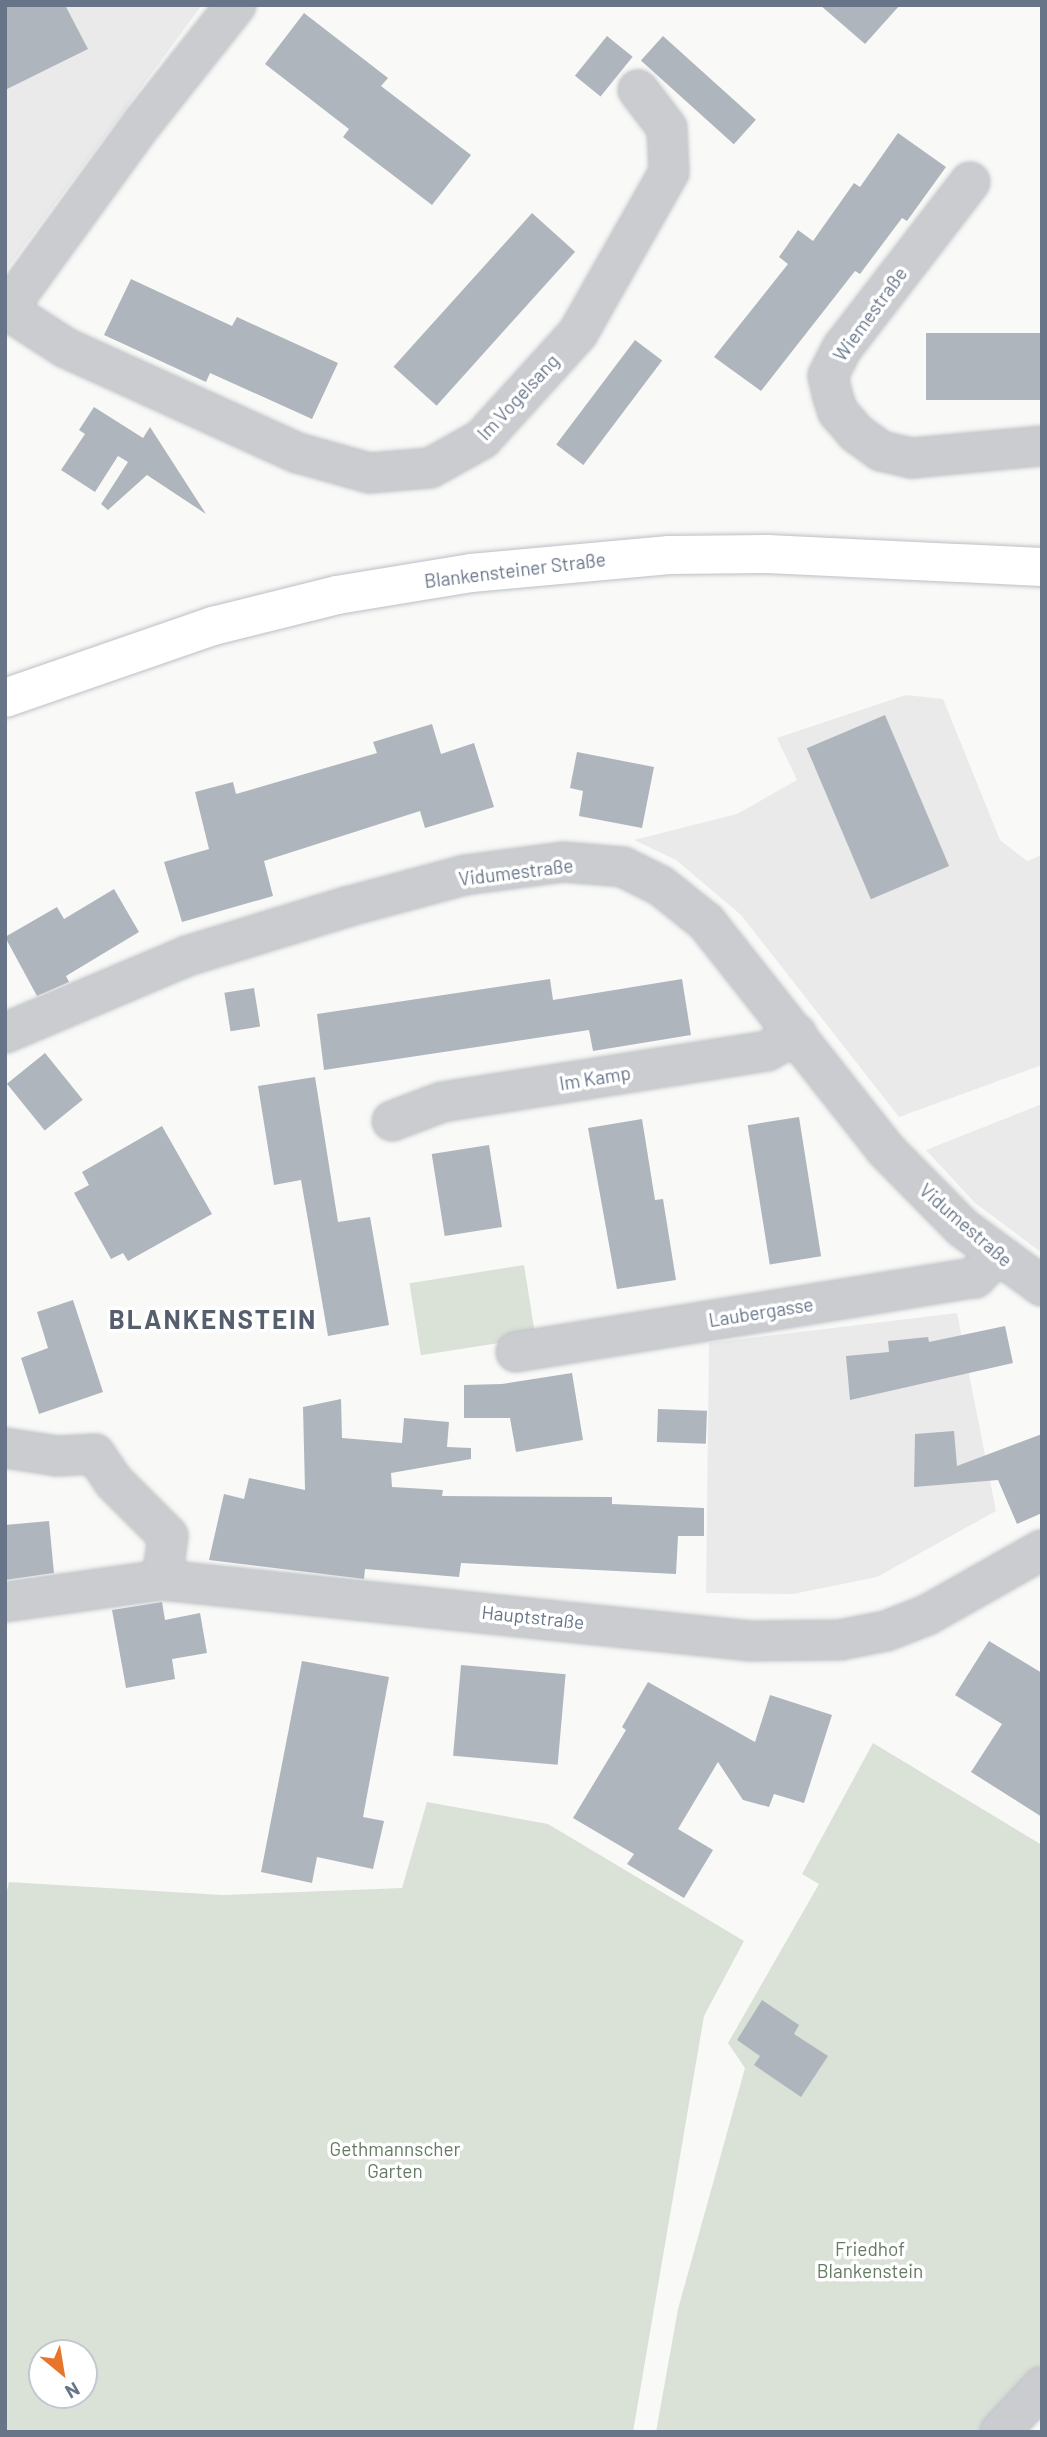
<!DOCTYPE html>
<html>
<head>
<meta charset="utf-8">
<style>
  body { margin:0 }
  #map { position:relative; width:1047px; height:2437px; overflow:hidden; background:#f9faf7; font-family:Barlow,sans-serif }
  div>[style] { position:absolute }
  .built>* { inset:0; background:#eaeaea }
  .green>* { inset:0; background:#dae2d8; transform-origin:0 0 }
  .building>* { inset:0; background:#afb5bd; transform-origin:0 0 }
  .roads { filter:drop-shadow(0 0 2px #bcbfc5) drop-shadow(0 0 2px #bcbfc5) }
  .minor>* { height:38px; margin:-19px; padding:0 19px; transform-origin:19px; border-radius:19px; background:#caccd0 }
  .secondary>* { height:38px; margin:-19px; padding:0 19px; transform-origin:19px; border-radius:19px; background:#fff }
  span { translate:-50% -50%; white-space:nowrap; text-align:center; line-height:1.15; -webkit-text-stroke:7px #fff; paint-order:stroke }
  .street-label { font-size:19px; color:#687589 }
  .park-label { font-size:19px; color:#647a63 }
  .district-label { font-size:26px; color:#565f6e; font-weight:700; letter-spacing:2px }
  .frame { position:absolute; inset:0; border:7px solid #687589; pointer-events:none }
  .north { position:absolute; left:28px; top:2339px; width:70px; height:70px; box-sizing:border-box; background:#fff; border:2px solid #c3c8d0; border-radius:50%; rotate:150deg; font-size:19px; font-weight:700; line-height:28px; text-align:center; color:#687589 }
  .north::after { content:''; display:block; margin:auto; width:24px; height:32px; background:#e7752a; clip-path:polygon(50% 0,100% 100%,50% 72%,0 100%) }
</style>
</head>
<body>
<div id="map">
  <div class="built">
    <i style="clip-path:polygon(5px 5px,202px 5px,5px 272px)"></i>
    <i style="clip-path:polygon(906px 695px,943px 699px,1000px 840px,1027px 861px,1042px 855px,1042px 1065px,899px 1117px,741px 915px,676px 860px,634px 840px,737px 814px,797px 780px,777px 738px)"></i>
    <i style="clip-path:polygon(1042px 1104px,1042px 1253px,975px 1203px,926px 1150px)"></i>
    <i style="clip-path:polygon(957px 1313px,996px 1511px,877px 1577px,793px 1594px,706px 1593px,709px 1343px)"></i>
  </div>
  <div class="green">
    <i style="left:524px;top:1265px;width:73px;height:116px;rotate:81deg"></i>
    <i style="clip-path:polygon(873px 1743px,1042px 1845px,1042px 2364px,979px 2432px,656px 2432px,678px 2309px,745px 2068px,728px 2043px,819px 1884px,802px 1874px)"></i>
    <i style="clip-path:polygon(evenodd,427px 1802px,548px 1824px,744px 1941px,704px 2016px,633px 2432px,5px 2432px,5px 1899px,9px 1882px,222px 1895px,402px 1888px,427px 1802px,42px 2353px,84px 2353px,84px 2395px,42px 2395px,42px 2353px)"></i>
  </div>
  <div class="building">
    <i style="clip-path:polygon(5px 5px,65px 5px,88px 49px,5px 90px)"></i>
    <i style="clip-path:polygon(820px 5px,900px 5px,865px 44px)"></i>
    <i style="clip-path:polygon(304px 13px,388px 78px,381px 86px,471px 155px,432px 205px,343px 137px,349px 129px,265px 64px)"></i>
    <i style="left:607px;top:36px;width:33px;height:51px;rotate:39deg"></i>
    <i style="left:663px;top:36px;width:125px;height:33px;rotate:42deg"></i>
    <i style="clip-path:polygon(898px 133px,946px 167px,907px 221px,902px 218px,860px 274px,855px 271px,761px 391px,714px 357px,788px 264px,779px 257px,798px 230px,813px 241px,854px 183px,860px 187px)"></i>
    <i style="left:532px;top:213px;width:58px;height:207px;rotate:42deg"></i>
    <i style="clip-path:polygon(131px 279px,232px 326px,237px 317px,338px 363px,312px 419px,210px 373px,206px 382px,104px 335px)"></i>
    <i style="left:1042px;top:333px;width:67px;height:116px;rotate:90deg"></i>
    <i style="left:635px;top:340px;width:34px;height:131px;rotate:37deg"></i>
    <i style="clip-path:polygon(94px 407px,143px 438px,150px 427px,206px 514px,147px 475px,108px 510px,101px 504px,128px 462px,118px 456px,95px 492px,61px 470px,85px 434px,79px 430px)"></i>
    <i style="left:885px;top:715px;width:164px;height:85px;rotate:67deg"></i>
    <i style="clip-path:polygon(432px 724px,441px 754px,474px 743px,494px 807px,425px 828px,420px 811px,264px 861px,273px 896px,182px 922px,164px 862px,209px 849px,195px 792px,233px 782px,236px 794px,377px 753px,373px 742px)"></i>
    <i style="clip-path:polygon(577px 752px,654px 767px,642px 828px,579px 816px,583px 791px,570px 788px)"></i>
    <i style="clip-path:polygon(114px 889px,139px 932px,66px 976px,69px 982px,37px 996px,5px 937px,57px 907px,64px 919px)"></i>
    <i style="clip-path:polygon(550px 979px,553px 1000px,682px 979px,691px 1035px,593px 1051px,589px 1030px,324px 1070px,317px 1014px)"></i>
    <i style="left:254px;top:988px;width:39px;height:30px;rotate:81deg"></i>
    <i style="left:45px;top:1053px;width:60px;height:49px;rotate:51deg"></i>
    <i style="clip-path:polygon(315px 1077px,338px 1222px,370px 1217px,389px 1325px,328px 1336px,301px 1180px,274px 1185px,258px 1086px)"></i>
    <i style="left:799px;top:1117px;width:141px;height:52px;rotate:81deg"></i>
    <i style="clip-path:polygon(642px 1119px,655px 1200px,663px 1199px,676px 1280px,617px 1289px,588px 1128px)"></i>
    <i style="clip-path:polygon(162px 1126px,212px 1214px,128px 1261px,123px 1253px,111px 1259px,74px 1193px,89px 1185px,82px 1172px)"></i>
    <i style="left:489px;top:1145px;width:83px;height:58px;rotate:81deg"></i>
    <i style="clip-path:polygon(73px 1300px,103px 1392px,39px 1414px,21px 1358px,48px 1348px,37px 1312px)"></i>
    <i style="clip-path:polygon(1005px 1326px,1013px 1363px,850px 1400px,846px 1356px,889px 1352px,888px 1341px,928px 1337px,929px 1342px)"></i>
    <i style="clip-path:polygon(572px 1373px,583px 1440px,516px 1452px,510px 1418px,464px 1418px,464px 1385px,502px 1384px)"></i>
    <i style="clip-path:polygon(341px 1399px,342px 1438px,402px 1443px,404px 1418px,449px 1422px,447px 1447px,471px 1448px,471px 1459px,391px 1473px,392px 1487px,443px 1490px,442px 1496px,612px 1497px,612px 1504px,704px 1508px,704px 1536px,678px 1536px,676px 1574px,461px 1563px,459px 1577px,365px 1569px,364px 1579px,209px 1560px,224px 1494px,244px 1499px,249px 1478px,305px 1490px,303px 1407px)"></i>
    <i style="left:658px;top:1409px;width:49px;height:33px;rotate:2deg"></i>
    <i style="clip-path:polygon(954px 1431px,957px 1466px,1042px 1434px,1042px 1513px,1017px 1524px,998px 1480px,914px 1487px,915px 1434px)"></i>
    <i style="clip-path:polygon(49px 1521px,54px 1573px,5px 1580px,5px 1525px)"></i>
    <i style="clip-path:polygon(162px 1602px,165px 1620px,200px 1613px,207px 1653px,172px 1659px,175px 1679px,126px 1688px,112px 1610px)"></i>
    <i style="clip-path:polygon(989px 1641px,1042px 1673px,1042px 1817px,971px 1772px,1002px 1724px,955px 1695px)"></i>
    <i style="clip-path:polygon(302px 1661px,389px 1677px,363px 1817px,384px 1821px,373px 1869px,317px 1857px,312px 1883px,261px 1872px)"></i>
    <i style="left:461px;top:1665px;width:105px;height:91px;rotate:5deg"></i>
    <i style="clip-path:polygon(648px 1682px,755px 1742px,770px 1695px,832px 1715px,804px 1803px,774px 1794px,769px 1807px,743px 1800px,718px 1762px,678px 1829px,713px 1850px,684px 1898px,627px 1864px,634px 1854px,573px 1818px,626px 1730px,622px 1727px)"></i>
    <i style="clip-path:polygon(762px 2000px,799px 2025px,794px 2034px,828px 2056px,801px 2097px,754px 2065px,760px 2056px,737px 2040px)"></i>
  </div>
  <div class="roads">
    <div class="minor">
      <i style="left:970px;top:182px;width:210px;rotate:127.6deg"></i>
      <i style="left:842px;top:348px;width:31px;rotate:117deg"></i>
      <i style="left:828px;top:376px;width:18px;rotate:77deg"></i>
      <i style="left:832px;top:394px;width:19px;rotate:72deg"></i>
      <i style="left:838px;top:412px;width:28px;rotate:49deg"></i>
      <i style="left:856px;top:433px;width:31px;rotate:36deg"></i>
      <i style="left:881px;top:451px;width:32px;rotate:13deg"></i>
      <i style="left:912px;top:458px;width:131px;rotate:-5.3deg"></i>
      <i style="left:7px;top:310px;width:70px;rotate:32.8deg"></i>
      <i style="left:66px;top:348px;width:255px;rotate:24.4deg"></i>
      <i style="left:298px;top:453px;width:74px;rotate:15.7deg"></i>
      <i style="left:369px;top:473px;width:61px;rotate:-4.7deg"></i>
      <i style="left:430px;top:468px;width:60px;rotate:-29.1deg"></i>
      <i style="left:482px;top:439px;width:143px;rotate:-47.8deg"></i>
      <i style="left:578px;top:333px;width:185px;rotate:-60.5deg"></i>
      <i style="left:669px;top:172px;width:44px;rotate:-92.6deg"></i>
      <i style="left:667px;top:128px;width:48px;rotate:-127.3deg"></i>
      <i style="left:5px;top:312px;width:236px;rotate:-54deg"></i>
      <i style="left:144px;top:121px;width:148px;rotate:-51.6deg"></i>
      <i style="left:5px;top:1033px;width:198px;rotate:-22.9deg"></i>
      <i style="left:187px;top:956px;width:170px;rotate:-17.1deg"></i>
      <i style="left:350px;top:906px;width:119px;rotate:-15.1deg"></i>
      <i style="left:465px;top:875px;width:100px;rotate:-7.5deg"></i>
      <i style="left:564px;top:862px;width:59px;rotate:4.8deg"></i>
      <i style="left:623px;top:867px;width:42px;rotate:26.6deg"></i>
      <i style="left:661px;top:886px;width:58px;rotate:38.7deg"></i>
      <i style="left:706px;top:922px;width:289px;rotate:51.7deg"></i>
      <i style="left:885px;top:1149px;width:111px;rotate:45.4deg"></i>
      <i style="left:963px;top:1228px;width:98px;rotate:36.3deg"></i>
      <i style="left:392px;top:1121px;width:53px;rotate:-20.8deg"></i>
      <i style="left:442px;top:1102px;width:329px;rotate:-8.9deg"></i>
      <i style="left:767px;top:1051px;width:34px;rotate:-30deg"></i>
      <i style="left:516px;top:1352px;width:465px;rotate:-9.2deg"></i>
      <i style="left:975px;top:1278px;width:32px;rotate:-46deg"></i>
      <i style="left:5px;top:1448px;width:53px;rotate:8.7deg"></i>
      <i style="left:57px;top:1456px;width:38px;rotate:-3deg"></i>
      <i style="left:95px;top:1454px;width:34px;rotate:56deg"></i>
      <i style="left:114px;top:1482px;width:76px;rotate:45deg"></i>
      <i style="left:168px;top:1536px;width:44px;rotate:97.8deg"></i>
      <i style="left:5px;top:1602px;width:159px;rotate:-8deg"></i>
      <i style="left:162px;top:1580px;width:591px;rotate:5.92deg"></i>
      <i style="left:750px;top:1641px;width:90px;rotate:-0.6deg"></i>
      <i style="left:840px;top:1640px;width:47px;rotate:-11.1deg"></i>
      <i style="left:886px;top:1631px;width:44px;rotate:-21.3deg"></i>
      <i style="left:927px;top:1615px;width:132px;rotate:-29.5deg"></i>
      <i style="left:1000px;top:2432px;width:62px;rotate:-47deg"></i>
    </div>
    <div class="secondary">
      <i style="left:5px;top:698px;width:220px;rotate:-19.1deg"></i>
      <i style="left:213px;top:626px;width:128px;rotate:-14deg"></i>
      <i style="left:337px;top:595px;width:136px;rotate:-9.3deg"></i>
      <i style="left:471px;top:573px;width:199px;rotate:-5.2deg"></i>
      <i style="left:669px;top:555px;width:98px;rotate:-0.6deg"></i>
      <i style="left:767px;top:554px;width:275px;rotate:2.7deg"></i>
    </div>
  </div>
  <div class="street-label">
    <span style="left:870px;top:314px;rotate:-54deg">Wiemestraße</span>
    <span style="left:518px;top:397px;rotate:-47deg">Im Vogelsang</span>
    <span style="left:515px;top:570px;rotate:-7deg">Blankensteiner Straße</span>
    <span style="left:516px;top:872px;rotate:-7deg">Vidumestraße</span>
    <span style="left:595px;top:1078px;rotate:-9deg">Im Kamp</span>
    <span style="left:966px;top:1225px;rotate:41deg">Vidumestraße</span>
    <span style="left:761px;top:1312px;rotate:-9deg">Laubergasse</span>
    <span style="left:533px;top:1617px;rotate:6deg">Hauptstraße</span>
  </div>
  <div class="park-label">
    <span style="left:395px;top:2160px">Gethmannscher<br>Garten</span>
    <span style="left:870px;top:2260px">Friedhof<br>Blankenstein</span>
  </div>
  <div class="district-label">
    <span style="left:213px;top:1319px">BLANKENSTEIN</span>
  </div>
  <div class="frame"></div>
  <div class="north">N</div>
</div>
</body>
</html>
